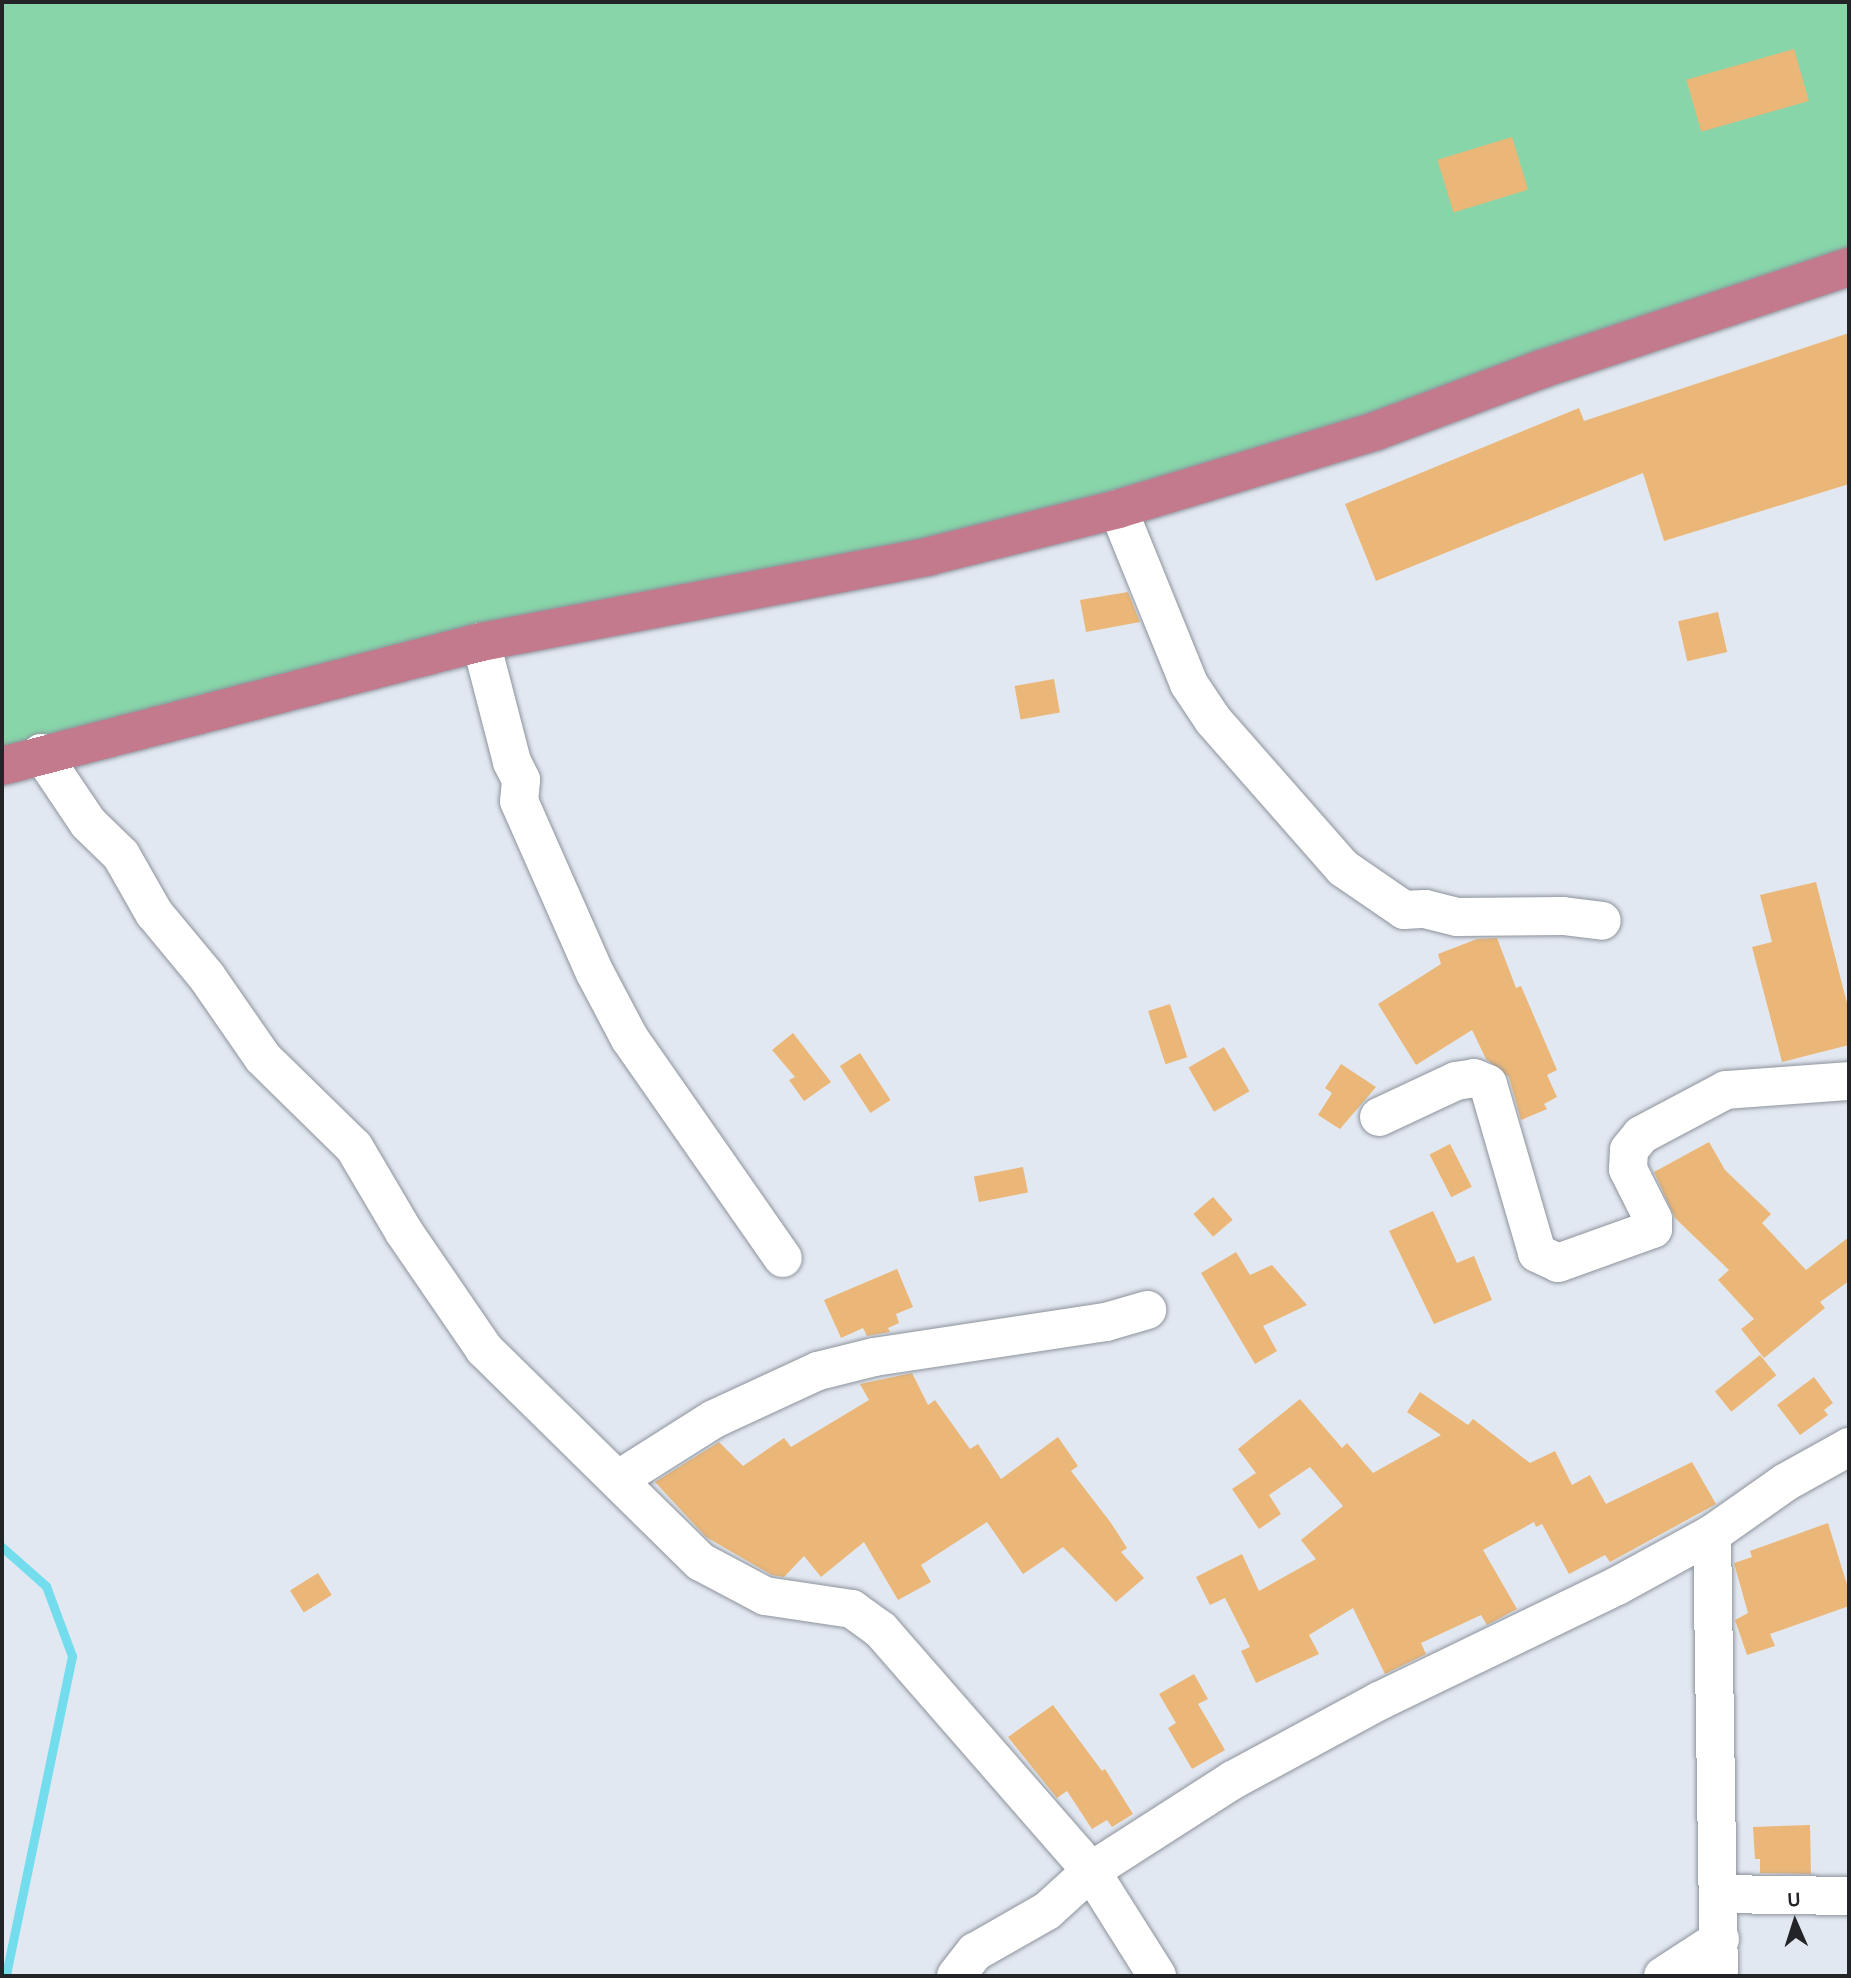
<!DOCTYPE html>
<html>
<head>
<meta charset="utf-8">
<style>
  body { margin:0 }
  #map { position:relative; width:1851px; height:1978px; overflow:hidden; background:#e2e8f1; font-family:Overpass,sans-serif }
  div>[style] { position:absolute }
  .green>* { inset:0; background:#87d5a9 }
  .stream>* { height:9px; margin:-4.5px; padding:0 4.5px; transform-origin:4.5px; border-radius:4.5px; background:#73ddee }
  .building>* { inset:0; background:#ebb778; transform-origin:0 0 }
  .roads { filter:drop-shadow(0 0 2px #8d939b) drop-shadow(0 0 2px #8d939b) }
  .minor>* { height:38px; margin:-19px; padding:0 19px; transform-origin:19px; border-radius:19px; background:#fff }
  .highway>* { height:38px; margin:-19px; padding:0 19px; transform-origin:19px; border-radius:19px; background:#c47a8d }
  span { translate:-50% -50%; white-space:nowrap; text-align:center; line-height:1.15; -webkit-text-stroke:5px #fff; paint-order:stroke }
  .frame { position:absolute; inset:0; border:4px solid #222428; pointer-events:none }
  .north { position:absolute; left:1760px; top:1887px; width:70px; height:70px; -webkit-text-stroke:5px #fff; paint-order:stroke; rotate:357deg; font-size:19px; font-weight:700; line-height:28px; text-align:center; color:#222428 }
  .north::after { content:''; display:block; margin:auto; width:24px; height:32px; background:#222428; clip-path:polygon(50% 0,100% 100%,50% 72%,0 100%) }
</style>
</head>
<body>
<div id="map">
  <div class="green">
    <i style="clip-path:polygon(2px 2px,1849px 2px,1849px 253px,1376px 416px,984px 527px,2px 749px)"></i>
  </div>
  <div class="stream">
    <i style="left:2px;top:1547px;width:59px;rotate:41.6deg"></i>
    <i style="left:46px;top:1586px;width:75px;rotate:69.6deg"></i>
    <i style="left:72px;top:1656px;width:327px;rotate:101.7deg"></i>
  </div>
  <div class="building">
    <i style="left:1794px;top:49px;width:54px;height:112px;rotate:74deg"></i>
    <i style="left:1512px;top:137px;width:55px;height:78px;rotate:73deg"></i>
    <i style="clip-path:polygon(1849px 333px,1849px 484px,1664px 541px,1643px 473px,1376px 581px,1345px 504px,1579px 408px,1584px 421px)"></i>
    <i style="clip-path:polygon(1128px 592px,1140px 622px,1086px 632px,1080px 600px)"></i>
    <i style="left:1718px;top:612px;width:41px;height:41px;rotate:77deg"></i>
    <i style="left:1054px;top:679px;width:34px;height:40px;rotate:80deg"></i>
    <i style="clip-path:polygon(1816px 882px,1849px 1011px,1849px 1045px,1782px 1062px,1752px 947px,1772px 942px,1760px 895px)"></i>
    <i style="clip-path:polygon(1497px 938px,1516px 988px,1521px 986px,1557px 1070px,1547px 1075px,1557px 1097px,1544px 1104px,1547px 1109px,1521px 1120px,1509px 1077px,1486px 1059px,1472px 1030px,1416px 1065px,1378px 1004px,1441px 964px,1438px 954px,1477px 939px)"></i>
    <i style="left:1170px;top:1004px;width:56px;height:23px;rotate:72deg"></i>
    <i style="clip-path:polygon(793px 1033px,831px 1082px,804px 1101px,789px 1080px,795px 1077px,772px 1050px)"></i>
    <i style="left:1224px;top:1047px;width:51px;height:41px;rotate:60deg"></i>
    <i style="left:860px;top:1053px;width:56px;height:24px;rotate:57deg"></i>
    <i style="clip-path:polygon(1341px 1064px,1376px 1087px,1340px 1129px,1318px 1115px,1332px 1093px,1325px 1088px)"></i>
    <i style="clip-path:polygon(1709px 1142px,1725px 1170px,1771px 1214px,1762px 1223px,1806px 1270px,1849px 1237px,1849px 1281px,1820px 1302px,1825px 1308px,1764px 1358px,1741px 1329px,1754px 1319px,1718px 1280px,1729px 1270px,1675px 1218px,1654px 1172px)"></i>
    <i style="left:1450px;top:1144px;width:48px;height:23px;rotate:63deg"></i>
    <i style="left:1023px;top:1167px;width:26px;height:50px;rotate:79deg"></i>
    <i style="left:1213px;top:1197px;width:30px;height:26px;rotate:49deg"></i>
    <i style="clip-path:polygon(1433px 1211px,1457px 1263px,1474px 1256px,1492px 1300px,1434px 1324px,1389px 1231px)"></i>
    <i style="clip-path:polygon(1236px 1252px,1250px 1275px,1272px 1265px,1307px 1305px,1263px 1326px,1277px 1351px,1255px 1364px,1201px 1273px)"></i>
    <i style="clip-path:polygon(897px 1269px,913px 1307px,896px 1314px,899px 1323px,888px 1328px,890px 1332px,867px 1336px,863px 1328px,841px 1338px,824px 1300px)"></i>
    <i style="left:1760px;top:1355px;width:26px;height:58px;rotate:51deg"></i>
    <i style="clip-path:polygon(912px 1373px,928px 1405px,935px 1400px,970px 1449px,978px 1444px,1001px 1479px,1058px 1437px,1078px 1466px,1071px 1471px,1111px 1523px,1127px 1548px,1121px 1552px,1144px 1578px,1116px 1602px,1063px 1547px,1023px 1574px,987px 1522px,921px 1565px,931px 1582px,898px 1600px,864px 1542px,821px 1577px,804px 1556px,784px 1577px,772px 1575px,706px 1537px,655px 1482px,719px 1442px,743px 1466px,784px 1438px,791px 1447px,869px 1400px,860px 1384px)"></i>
    <i style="clip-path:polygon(1814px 1377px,1833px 1403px,1824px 1410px,1828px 1415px,1800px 1435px,1777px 1405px)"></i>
    <i style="clip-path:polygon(1420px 1392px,1468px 1425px,1473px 1419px,1530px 1463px,1555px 1451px,1572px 1485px,1590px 1475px,1606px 1504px,1692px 1462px,1716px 1504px,1610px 1562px,1605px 1555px,1569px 1574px,1542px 1524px,1536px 1527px,1534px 1522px,1483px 1550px,1517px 1609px,1487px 1625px,1481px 1615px,1421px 1643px,1426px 1654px,1385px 1674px,1353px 1608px,1309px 1635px,1319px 1654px,1256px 1683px,1241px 1651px,1250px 1647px,1225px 1598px,1210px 1605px,1196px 1577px,1242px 1554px,1259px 1591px,1316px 1559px,1301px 1540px,1343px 1506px,1310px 1467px,1269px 1495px,1281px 1514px,1259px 1529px,1232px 1489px,1256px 1473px,1238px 1449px,1300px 1399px,1342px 1448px,1347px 1443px,1373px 1473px,1441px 1435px,1407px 1412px)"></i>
    <i style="clip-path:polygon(1828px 1523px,1849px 1591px,1849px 1606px,1770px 1634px,1775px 1646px,1747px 1655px,1735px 1620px,1748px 1613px,1734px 1563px,1752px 1557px,1750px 1551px)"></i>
    <i style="left:318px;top:1573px;width:26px;height:33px;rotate:58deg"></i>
    <i style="clip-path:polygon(1194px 1674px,1208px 1699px,1198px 1704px,1225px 1750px,1192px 1769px,1168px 1728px,1176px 1723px,1159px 1694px)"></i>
    <i style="clip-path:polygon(1053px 1705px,1102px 1771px,1105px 1769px,1133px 1814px,1112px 1827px,1107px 1820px,1092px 1829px,1067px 1791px,1057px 1798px,1008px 1737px)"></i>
    <i style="clip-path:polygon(1810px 1825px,1811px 1874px,1760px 1873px,1760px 1859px,1755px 1859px,1753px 1827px)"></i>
  </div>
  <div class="roads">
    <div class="minor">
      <i style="left:1118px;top:509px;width:189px;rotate:67.9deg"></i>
      <i style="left:1189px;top:684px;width:43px;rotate:56.3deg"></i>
      <i style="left:1213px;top:720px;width:197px;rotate:48.7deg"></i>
      <i style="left:1343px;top:868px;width:74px;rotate:34.5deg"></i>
      <i style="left:1404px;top:910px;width:21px;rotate:-3deg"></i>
      <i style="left:1425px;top:909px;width:33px;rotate:14deg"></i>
      <i style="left:1457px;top:917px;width:106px;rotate:-0.5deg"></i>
      <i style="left:1563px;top:916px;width:39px;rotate:7deg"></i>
      <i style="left:481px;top:642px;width:124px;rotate:75.5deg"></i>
      <i style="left:512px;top:762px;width:20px;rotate:63deg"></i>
      <i style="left:521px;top:780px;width:21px;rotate:95deg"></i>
      <i style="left:519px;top:801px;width:188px;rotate:66.2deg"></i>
      <i style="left:595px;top:973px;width:75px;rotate:62.1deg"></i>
      <i style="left:630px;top:1039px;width:267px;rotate:55.1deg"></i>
      <i style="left:41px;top:753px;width:84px;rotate:56.1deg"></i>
      <i style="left:88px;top:823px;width:46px;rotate:44.1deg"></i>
      <i style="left:121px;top:855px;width:67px;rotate:60.4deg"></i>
      <i style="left:154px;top:913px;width:83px;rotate:50.4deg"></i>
      <i style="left:207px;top:977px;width:98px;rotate:55.3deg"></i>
      <i style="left:263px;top:1058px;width:127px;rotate:44.4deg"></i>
      <i style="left:354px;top:1147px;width:99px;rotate:59.5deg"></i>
      <i style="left:404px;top:1232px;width:142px;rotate:55.6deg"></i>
      <i style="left:484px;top:1349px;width:304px;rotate:44.5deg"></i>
      <i style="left:701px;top:1562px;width:72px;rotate:28deg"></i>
      <i style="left:765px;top:1596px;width:88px;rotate:8.5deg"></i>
      <i style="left:852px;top:1609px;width:36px;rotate:36deg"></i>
      <i style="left:881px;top:1630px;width:320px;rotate:48.9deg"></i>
      <i style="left:1091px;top:1871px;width:169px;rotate:-32.7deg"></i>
      <i style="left:1233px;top:1780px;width:166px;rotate:-28.4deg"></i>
      <i style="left:1379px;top:1701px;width:264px;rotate:-25.8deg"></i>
      <i style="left:1617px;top:1586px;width:108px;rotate:-28.7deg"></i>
      <i style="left:1712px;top:1534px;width:90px;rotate:-35.1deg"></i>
      <i style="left:1786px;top:1482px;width:72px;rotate:-29.1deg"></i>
      <i style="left:1379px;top:1117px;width:85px;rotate:-25.1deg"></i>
      <i style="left:1456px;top:1081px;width:18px;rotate:-9deg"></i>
      <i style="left:1474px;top:1078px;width:15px;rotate:23deg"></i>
      <i style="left:1488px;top:1084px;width:176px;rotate:73.8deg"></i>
      <i style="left:1537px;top:1253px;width:23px;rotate:25deg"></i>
      <i style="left:1558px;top:1263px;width:101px;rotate:-19.7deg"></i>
      <i style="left:1653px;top:1229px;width:10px;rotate:-90deg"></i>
      <i style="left:1653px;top:1219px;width:56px;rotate:-116.6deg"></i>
      <i style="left:1628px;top:1169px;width:19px;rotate:-87deg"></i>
      <i style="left:1629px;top:1150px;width:19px;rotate:-51deg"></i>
      <i style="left:1641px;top:1135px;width:96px;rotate:-27.9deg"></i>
      <i style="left:1726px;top:1090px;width:123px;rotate:-4.2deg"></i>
      <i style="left:619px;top:1479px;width:112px;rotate:-32.3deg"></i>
      <i style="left:714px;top:1419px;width:115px;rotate:-24.8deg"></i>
      <i style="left:818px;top:1371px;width:58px;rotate:-14deg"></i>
      <i style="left:874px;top:1357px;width:235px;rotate:-8.6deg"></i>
      <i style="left:1106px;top:1322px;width:43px;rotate:-16.3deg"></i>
      <i style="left:1712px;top:1534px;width:442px;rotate:89.1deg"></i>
      <i style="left:1720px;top:1894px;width:129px;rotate:0.9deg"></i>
      <i style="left:956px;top:1976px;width:31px;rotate:-52deg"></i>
      <i style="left:975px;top:1952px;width:83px;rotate:-29.7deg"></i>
      <i style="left:1047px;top:1911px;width:59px;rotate:-42.3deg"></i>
      <i style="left:1091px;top:1871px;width:124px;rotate:57.8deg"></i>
      <i style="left:1663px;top:1976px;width:68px;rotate:-33deg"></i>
    </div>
    <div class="highway">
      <i style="left:2px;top:766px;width:495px;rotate:-14.5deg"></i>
      <i style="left:481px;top:642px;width:457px;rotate:-10.8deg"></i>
      <i style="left:930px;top:556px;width:194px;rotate:-14deg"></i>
      <i style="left:1118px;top:509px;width:270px;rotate:-16.8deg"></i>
      <i style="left:1376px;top:431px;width:177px;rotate:-20.5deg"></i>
      <i style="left:1542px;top:369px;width:324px;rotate:-18.4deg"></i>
    </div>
  </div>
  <div class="frame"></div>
  <div class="north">U</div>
</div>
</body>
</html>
